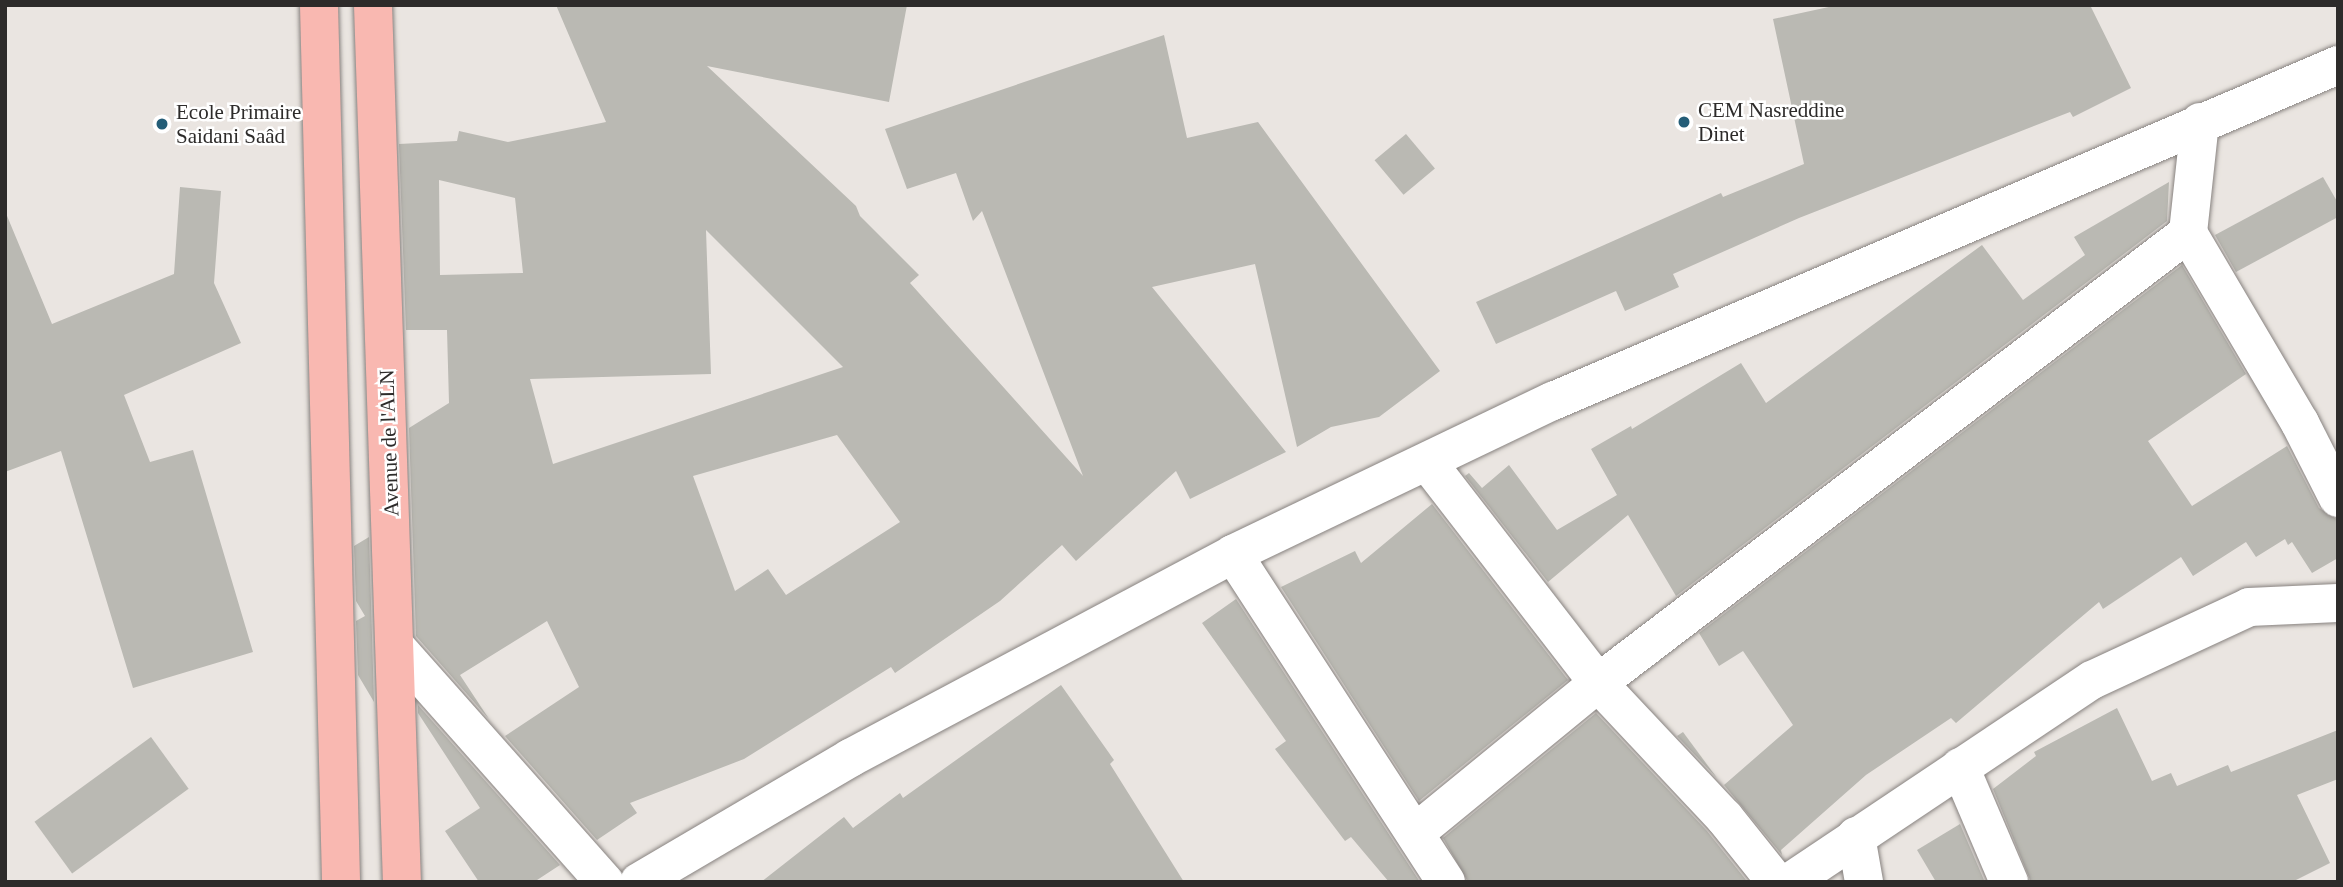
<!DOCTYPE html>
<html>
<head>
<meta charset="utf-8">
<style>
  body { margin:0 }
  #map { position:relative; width:2343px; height:887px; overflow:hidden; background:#eae5e1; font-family:Georgia,serif }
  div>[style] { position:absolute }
  .building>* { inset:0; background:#bab9b3; transform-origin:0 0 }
  .roads { filter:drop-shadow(0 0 2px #87827f) drop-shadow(0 0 2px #87827f) }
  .minor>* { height:38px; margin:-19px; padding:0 19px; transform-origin:19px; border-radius:19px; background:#fff }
  .major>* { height:38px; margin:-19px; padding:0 19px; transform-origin:19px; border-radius:19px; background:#f9b8b1 }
  .dots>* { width:19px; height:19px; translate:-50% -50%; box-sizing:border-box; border:4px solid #fff; border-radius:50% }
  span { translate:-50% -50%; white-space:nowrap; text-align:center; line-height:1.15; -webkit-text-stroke:5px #fff; paint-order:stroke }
  .poi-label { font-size:21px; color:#2d2b2a }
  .left { translate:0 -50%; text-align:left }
  .street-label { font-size:21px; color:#2d2b2a }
  .frame { position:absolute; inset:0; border:7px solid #2d2b2a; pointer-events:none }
</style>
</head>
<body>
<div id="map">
  <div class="building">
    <i style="clip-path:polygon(evenodd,556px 5px,907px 5px,889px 102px,707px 66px,856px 206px,860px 216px,919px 275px,910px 283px,1083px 476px,982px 211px,973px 221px,956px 173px,907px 189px,885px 129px,1164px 35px,1187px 138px,1258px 122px,1440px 371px,1379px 417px,1331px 427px,1297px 447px,1255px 264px,1152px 287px,1286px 452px,1190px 499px,1176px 471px,1076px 561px,1062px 545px,1000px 601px,895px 673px,891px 667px,744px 759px,630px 803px,637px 813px,597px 840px,505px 736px,579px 687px,547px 621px,460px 675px,489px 719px,416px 636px,409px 428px,449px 403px,447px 330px,406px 330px,399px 144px,457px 141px,459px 131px,508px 142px,606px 122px,556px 5px,439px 180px,515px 198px,523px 273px,440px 275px,439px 180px,556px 5px,706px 230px,843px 367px,553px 464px,530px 379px,711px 374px,706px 230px,556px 5px,837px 435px,900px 522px,786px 595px,768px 569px,735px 591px,693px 476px,837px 435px)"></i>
    <i style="clip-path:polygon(1838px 5px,2090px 5px,2131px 88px,2073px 117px,2070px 112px,1799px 218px,1673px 274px,1679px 287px,1625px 311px,1616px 291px,1496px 344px,1476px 302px,1721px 193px,1723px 197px,1804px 164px,1773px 19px)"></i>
    <i style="left:1406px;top:134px;width:45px;height:41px;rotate:50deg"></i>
    <i style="clip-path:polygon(2323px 177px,2338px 203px,2338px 217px,2236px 272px,2215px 235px)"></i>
    <i style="clip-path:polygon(2169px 182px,2167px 221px,1676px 596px,1628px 515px,1548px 582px,1465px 476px,1469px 473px,1482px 488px,1509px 465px,1557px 530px,1617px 495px,1591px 449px,1631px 426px,1632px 429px,1741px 363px,1766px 403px,1982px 245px,2023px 300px,2085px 255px,2074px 237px)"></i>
    <i style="clip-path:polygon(180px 187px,221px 191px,214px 283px,241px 343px,124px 395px,150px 462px,193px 450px,253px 652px,133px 688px,61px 451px,5px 472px,5px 211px,52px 324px,174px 274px)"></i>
    <i style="clip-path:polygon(2182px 265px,2246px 374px,2148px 441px,2192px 506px,2287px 446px,2319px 508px,2338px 520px,2338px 558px,2312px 573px,2292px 542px,2288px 545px,2285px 539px,2256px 557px,2246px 542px,2193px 576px,2181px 557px,2103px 609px,2099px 602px,1956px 723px,1951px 718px,1866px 775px,1781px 850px,1782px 855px,1724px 785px,1793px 725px,1743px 651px,1719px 666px,1699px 633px)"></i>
    <i style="clip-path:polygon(1432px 504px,1568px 680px,1419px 801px,1281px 587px,1355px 551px,1361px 563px)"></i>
    <i style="clip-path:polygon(369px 537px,374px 702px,358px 675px,356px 621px,365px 616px,356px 601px,354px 546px)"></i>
    <i style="clip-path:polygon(1236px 599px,1420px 882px,1389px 882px,1351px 837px,1345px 841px,1275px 749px,1286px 741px,1202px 623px)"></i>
    <i style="clip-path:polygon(1061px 685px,1114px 760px,1110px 764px,1184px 882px,761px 882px,844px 817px,853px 828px,900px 793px,903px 798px)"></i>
    <i style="clip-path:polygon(418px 705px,560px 865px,534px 882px,479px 882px,445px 831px,480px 808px,418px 713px)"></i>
    <i style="clip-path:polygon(2117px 708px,2152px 781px,2171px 773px,2177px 786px,2228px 765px,2231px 772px,2338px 730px,2338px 779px,2297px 795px,2330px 863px,2292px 882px,2031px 882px,1993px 789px,2036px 756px,2034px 752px)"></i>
    <i style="clip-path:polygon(1596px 713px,1707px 831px,1746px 880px,1468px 882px,1443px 838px)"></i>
    <i style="clip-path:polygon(1683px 732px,1717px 778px,1677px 736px)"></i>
    <i style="left:151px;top:737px;width:64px;height:144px;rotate:54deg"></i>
    <i style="clip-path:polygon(1960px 824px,1984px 880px,1936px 882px,1917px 850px)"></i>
  </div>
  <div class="roads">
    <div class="minor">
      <i style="left:2200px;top:122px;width:112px;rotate:96.2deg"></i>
      <i style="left:2188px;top:233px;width:221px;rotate:59.5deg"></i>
      <i style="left:2300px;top:423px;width:84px;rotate:63.1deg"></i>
      <i style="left:1428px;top:463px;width:278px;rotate:52.3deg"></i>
      <i style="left:1598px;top:683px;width:184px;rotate:46.8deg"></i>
      <i style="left:1724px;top:817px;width:83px;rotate:51.3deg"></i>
      <i style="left:1233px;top:554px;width:391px;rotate:57deg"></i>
      <i style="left:396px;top:647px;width:314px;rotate:48.4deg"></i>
      <i style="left:1960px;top:767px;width:125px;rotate:66.9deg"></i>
      <i style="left:1415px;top:833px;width:237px;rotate:-39.3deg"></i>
      <i style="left:1598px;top:683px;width:742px;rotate:-37.33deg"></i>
      <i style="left:1856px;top:836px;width:47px;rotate:80.1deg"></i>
      <i style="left:639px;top:882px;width:245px;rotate:-30.4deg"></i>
      <i style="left:850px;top:758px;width:434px;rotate:-28deg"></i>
      <i style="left:1233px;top:554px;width:355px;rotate:-25.6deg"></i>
      <i style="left:1553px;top:401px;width:854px;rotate:-23.17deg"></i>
      <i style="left:1790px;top:882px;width:363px;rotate:-33.8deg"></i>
      <i style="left:2092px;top:680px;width:173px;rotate:-24.9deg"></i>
      <i style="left:2249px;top:607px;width:89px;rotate:-2.6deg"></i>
    </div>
    <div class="major">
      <i style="left:319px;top:5px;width:877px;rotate:88.56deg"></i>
      <i style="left:373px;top:5px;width:877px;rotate:88.11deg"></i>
    </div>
  </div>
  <div class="dots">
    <i style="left:1684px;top:122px;background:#245d77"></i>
    <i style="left:162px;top:124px;background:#245d77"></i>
  </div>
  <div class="poi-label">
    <span class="left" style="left:1698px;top:122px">CEM Nasreddine<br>Dinet</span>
    <span class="left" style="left:176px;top:124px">Ecole Primaire<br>Saidani Saâd</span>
  </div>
  <div class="street-label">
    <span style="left:389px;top:443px;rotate:-92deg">Avenue de l'ALN</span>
  </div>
  <div class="frame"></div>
</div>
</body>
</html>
